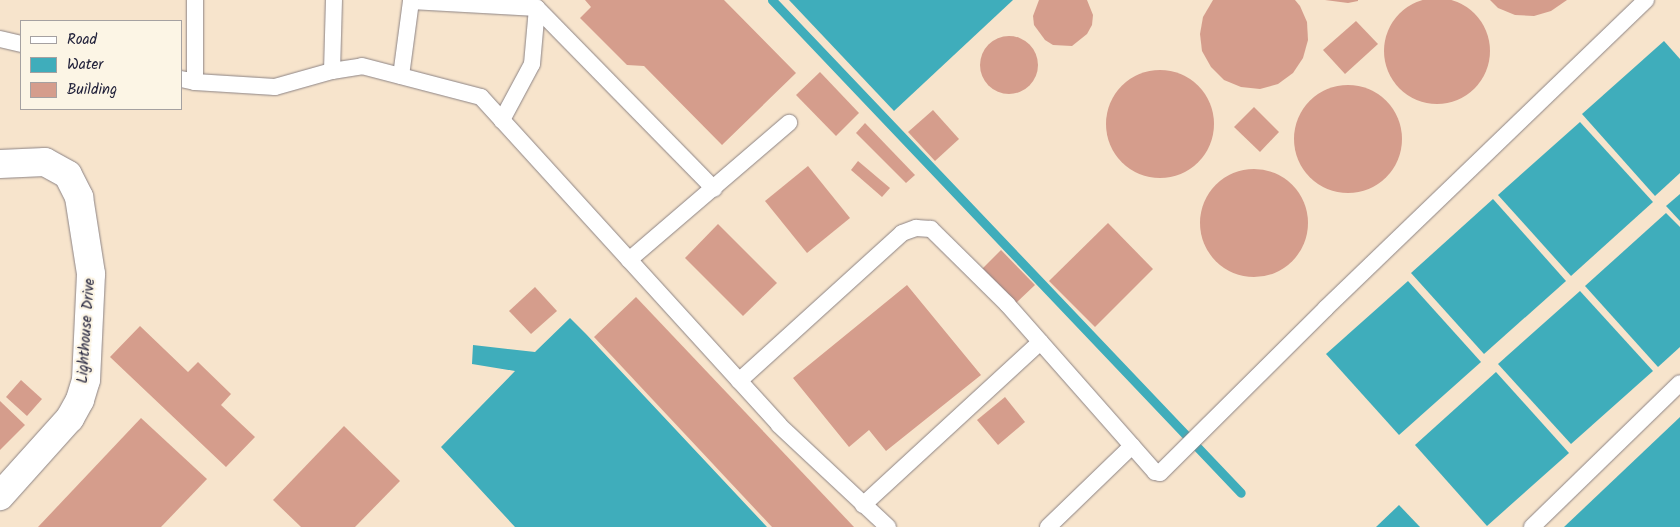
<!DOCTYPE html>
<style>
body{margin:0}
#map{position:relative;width:1680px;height:527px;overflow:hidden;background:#f7e4cc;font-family:Kalam,sans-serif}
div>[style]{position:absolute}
.water>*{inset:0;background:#3fadbb}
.stream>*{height:9px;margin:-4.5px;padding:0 4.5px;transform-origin:4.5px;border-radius:4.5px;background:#3fadbb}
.building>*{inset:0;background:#d59d8c}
.round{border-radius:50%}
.roads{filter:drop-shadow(0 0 1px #8c8384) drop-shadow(0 0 1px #8c8384)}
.service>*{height:16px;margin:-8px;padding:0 8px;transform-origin:8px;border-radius:8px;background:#fff}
.minor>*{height:28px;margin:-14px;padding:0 14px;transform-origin:14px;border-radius:14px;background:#fff}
span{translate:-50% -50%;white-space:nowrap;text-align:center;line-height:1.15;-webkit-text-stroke:4.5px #fcf5e5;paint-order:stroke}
.street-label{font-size:15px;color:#22223b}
.legend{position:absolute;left:20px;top:20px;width:162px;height:90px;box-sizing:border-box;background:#fcf5e5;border:1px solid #a5a1a1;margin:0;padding:6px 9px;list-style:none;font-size:15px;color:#22223b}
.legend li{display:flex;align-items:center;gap:10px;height:25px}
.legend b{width:25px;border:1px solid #a5a1a1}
</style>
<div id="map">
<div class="water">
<i style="clip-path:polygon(789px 0,1013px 0,894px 111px)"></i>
<i style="clip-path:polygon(1664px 41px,1680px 59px,1680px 173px,1655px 196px,1582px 114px)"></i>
<i style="clip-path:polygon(1580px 122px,1653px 202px,1571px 276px,1498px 195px)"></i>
<i style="clip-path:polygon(1680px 194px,1680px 221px,1666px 206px)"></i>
<i style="clip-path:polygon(1493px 199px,1566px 281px,1484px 354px,1411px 273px)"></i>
<i style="clip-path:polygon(1666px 213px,1680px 227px,1680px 347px,1658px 367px,1585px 286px)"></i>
<i style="clip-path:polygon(1408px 281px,1481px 362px,1399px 435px,1326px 354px)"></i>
<i style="clip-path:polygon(1580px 291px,1653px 371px,1571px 444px,1498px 364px)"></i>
<i style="clip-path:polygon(570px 318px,586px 334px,767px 527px,515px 527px,441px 447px,515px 371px,472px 364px,473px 345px,535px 352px)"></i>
<i style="clip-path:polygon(1496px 372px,1569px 453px,1487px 526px,1415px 445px)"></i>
<i style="clip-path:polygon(1680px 417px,1680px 527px,1564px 527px)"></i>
<i style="clip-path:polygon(1399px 505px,1420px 527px,1376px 527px)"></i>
</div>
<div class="stream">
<i style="left:772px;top:0;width:680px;rotate:46.43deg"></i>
</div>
<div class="building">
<i class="round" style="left:1384px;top:-2px;width:106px;height:106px"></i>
<i style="clip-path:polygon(585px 0,724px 0,796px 73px,722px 145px,644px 66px,627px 65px,580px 18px,591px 7px)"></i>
<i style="clip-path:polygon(1039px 0,1087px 0,1093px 15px,1092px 25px,1087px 34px,1072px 46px,1053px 45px,1045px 40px,1034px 25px,1033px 16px)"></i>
<i style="clip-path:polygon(1213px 0,1295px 0,1300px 6px,1307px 22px,1308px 40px,1303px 58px,1293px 73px,1278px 84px,1260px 89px,1241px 87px,1224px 80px,1211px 67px,1202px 51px,1200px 34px,1203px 17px)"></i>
<i style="clip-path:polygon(1325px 0,1358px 0,1358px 1px,1348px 3px)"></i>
<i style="clip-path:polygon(1490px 0,1567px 0,1551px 11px,1534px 16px,1515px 15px,1498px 8px)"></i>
<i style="clip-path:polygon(1356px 21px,1378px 44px,1345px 74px,1323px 50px)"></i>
<i class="round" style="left:980px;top:36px;width:58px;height:58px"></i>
<i class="round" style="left:1106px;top:70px;width:108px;height:108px"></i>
<i style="clip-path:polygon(820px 72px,859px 113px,836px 136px,796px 95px)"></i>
<i class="round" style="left:1294px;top:85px;width:108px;height:108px"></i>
<i style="clip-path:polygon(1254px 107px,1279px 132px,1260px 152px,1234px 127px)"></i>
<i style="clip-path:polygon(933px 110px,959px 139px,935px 161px,908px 132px)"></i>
<i style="clip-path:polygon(865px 123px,915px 175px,906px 183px,856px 133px)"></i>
<i style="clip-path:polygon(858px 161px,890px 188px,882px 197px,851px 170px)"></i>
<i style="clip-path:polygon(808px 166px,850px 218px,807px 253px,765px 201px)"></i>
<i class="round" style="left:1200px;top:169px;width:108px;height:108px"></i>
<i style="clip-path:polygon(1108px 223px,1153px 269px,1095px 327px,1049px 281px)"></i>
<i style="clip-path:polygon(718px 224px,777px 283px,743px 316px,685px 258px)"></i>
<i style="clip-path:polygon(1001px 250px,1035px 285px,1014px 305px,981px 270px)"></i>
<i style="clip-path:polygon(907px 285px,981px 375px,886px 451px,869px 430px,849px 447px,793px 378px)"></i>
<i style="clip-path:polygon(535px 287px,557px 311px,531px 334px,509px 311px)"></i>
<i style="clip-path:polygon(636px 297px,854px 527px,772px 527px,594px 337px)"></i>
<i style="clip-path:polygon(140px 326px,188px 372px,198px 362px,231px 394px,221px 405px,255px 437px,226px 467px,110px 357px)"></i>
<i style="clip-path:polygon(21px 380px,42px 399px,27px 416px,6px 397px)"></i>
<i style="clip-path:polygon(1005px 397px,1025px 422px,998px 445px,977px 420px)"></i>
<i style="clip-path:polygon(0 401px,25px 425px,0 450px)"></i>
<i style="clip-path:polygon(141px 418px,207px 479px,161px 527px,38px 527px)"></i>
<i style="clip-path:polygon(344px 426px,400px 481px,355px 527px,301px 527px,273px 500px)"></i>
</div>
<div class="roads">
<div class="service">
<i style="left:537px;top:8px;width:253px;rotate:45.6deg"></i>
<i style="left:0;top:39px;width:22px;rotate:13deg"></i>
<i style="left:332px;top:71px;width:71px;rotate:-88.4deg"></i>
<i style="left:401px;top:76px;width:76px;rotate:-82.4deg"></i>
<i style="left:411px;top:1px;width:126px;rotate:3.2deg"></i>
<i style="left:537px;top:8px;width:56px;rotate:95.1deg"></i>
<i style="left:532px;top:64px;width:64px;rotate:118.2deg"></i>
<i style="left:181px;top:79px;width:14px;rotate:12deg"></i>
<i style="left:195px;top:82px;width:80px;rotate:3.6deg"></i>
<i style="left:275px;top:87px;width:59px;rotate:-15.7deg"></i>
<i style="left:332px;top:71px;width:30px;rotate:-9deg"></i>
<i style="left:362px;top:66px;width:123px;rotate:14.6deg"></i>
<i style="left:481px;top:97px;width:443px;rotate:47.7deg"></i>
<i style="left:779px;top:425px;width:149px;rotate:43.1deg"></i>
<i style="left:195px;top:82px;width:82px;rotate:-90deg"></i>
<i style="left:629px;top:260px;width:211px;rotate:-40.6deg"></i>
<i style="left:739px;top:381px;width:220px;rotate:-42.2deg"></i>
<i style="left:902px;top:233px;width:15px;rotate:-20deg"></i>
<i style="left:916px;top:228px;width:15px;rotate:4deg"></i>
<i style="left:931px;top:229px;width:107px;rotate:44.6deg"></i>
<i style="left:1007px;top:304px;width:224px;rotate:48.6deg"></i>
<i style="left:1155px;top:472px;width:5px;rotate:11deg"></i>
<i style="left:1160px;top:473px;width:234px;rotate:-44.8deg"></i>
<i style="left:1326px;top:308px;width:444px;rotate:-43.9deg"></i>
<i style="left:863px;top:505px;width:241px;rotate:-42.6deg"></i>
<i style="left:1048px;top:527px;width:117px;rotate:-44deg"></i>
<i style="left:1532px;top:527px;width:206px;rotate:-44.2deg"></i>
</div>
<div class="minor">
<i style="left:0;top:164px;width:45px;rotate:-2.5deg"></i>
<i style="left:45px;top:162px;width:26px;rotate:29deg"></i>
<i style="left:68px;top:175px;width:25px;rotate:63deg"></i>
<i style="left:79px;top:197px;width:78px;rotate:81.1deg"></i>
<i style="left:91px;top:274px;width:106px;rotate:92.7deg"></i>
<i style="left:86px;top:380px;width:21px;rotate:107deg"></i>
<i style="left:80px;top:400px;width:21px;rotate:119deg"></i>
<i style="left:70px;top:418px;width:105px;rotate:131.9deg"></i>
</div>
</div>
<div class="street-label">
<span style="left:87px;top:331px;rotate:-86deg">Lighthouse Drive</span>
</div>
<ul class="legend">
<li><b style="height:6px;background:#fff"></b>Road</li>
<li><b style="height:14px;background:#3fadbb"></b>Water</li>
<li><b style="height:14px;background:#d59d8c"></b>Building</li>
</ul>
</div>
